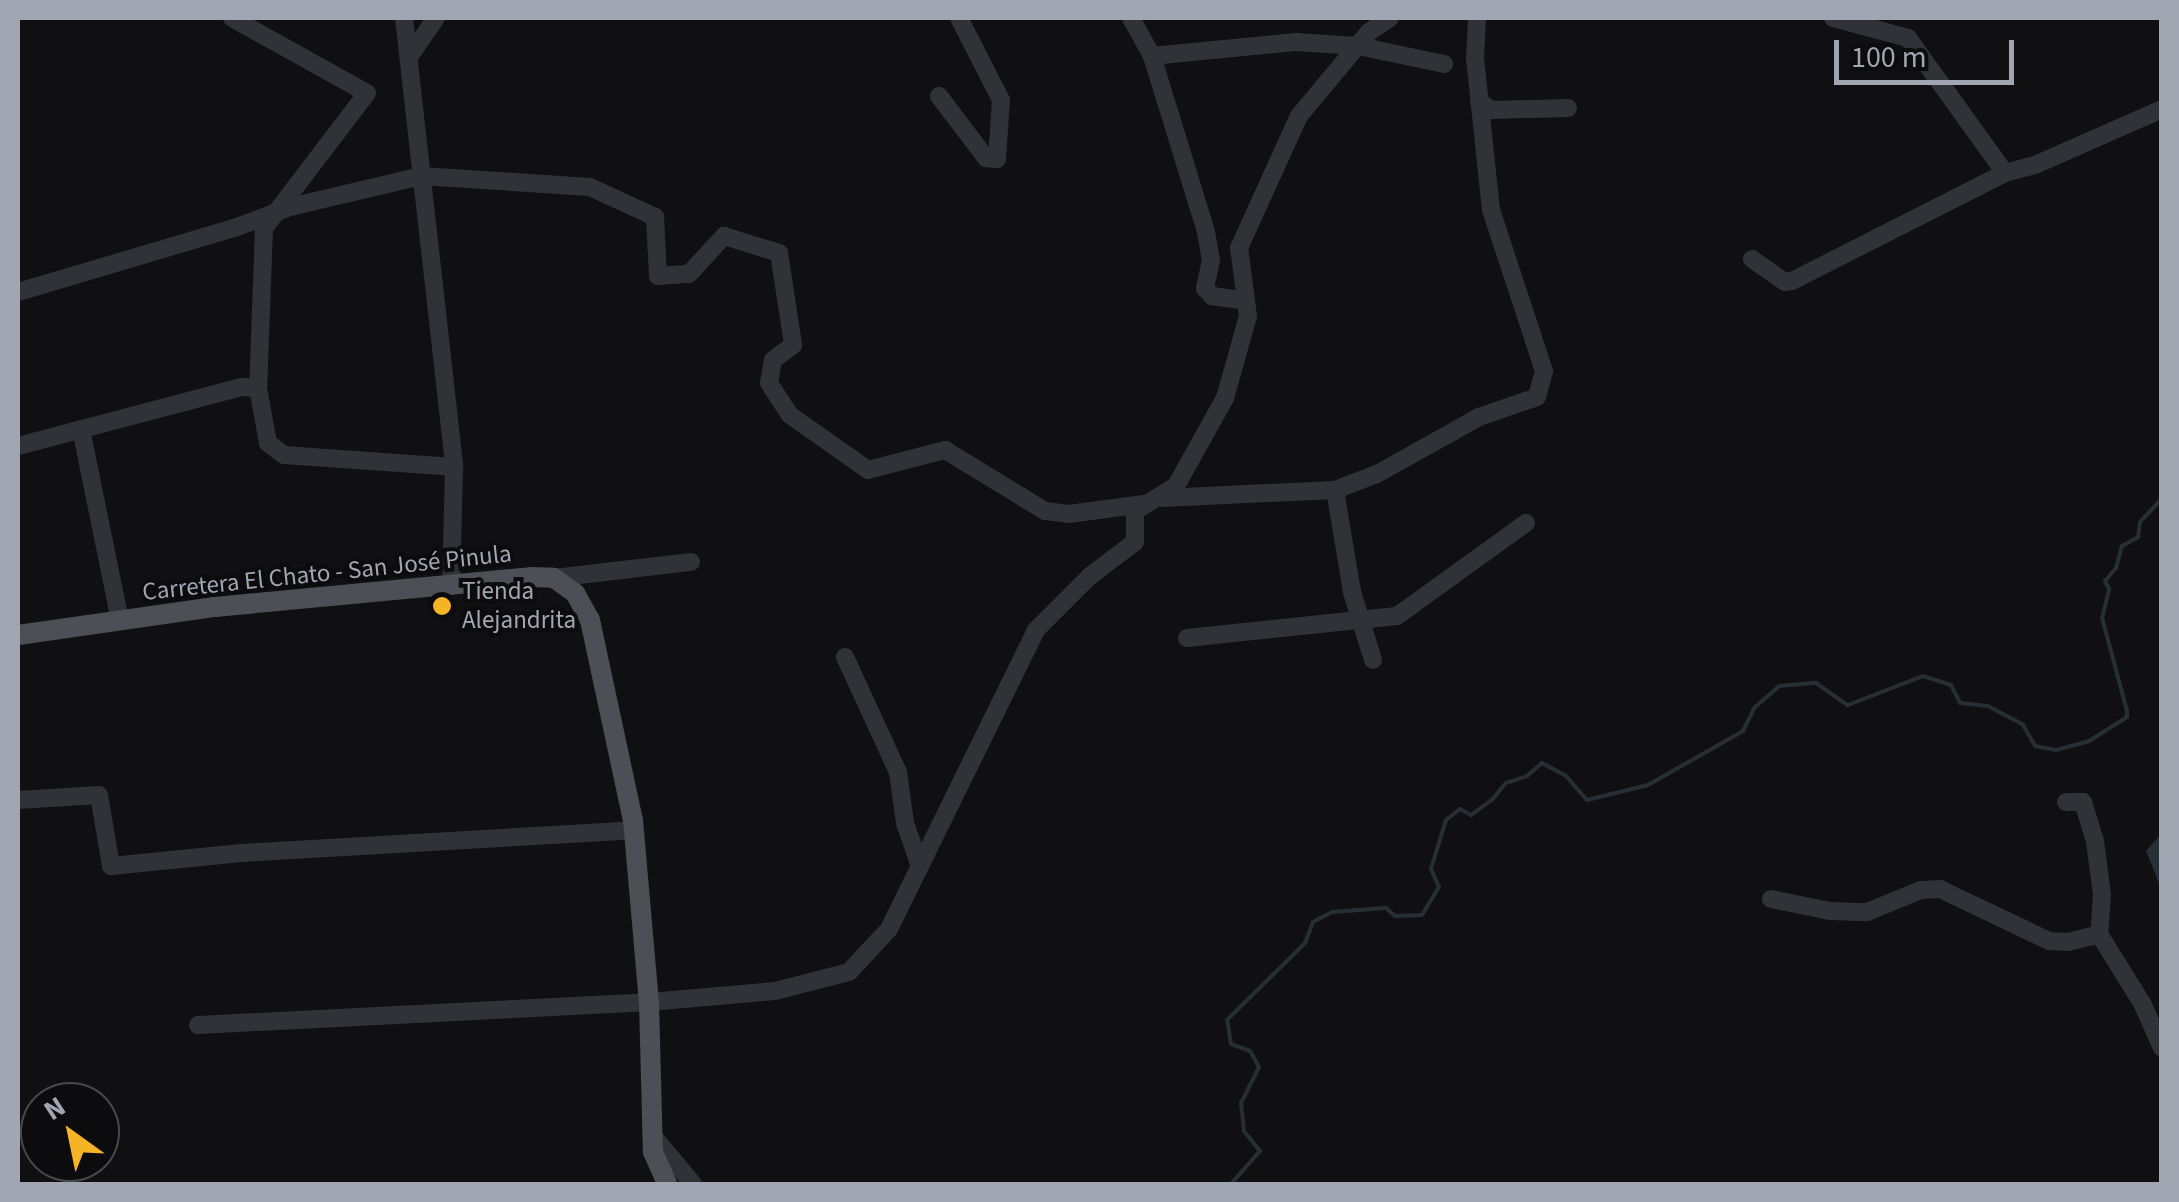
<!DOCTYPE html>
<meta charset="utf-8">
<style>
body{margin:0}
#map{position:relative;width:2179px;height:1202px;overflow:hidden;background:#101012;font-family:"Source Sans 3",sans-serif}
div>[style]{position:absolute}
.water>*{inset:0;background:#272f36}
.stream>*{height:4px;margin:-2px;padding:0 2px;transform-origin:2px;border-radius:2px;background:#272f36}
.minor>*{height:18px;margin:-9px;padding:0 9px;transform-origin:9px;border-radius:9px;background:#313237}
.major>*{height:20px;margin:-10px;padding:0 10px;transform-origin:10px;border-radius:10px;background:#4d4f56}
.dots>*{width:28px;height:28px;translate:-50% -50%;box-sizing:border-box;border:5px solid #0c0b0d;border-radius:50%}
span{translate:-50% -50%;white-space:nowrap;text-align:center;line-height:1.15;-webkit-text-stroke:8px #0c0b0d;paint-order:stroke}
.street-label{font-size:25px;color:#a1a6b3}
.poi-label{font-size:25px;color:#a1a6b3}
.left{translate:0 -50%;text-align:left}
.frame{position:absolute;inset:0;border:20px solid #a1a6b3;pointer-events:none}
.north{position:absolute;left:20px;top:1082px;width:100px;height:100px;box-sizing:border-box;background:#0c0b0d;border:2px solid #48494f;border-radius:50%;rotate:327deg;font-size:28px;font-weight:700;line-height:40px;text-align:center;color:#a1a6b3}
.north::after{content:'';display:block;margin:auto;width:35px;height:45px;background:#f5b325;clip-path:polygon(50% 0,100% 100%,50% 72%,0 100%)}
.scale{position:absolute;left:1834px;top:40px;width:180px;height:45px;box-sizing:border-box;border:5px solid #a1a6b3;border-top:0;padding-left:12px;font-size:30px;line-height:35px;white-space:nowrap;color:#a1a6b3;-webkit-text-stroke:8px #0c0b0d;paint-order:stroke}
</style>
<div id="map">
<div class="water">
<i style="clip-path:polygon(2161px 834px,2161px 888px,2146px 851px)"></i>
</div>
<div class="stream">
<i style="left:1231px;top:1184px;width:44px;rotate:-48.7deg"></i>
<i style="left:1260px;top:1151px;width:26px;rotate:-129deg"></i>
<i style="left:1244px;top:1131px;width:28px;rotate:-96deg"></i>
<i style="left:1241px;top:1103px;width:40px;rotate:-63.4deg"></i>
<i style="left:1259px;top:1067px;width:18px;rotate:-119deg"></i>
<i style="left:1250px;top:1051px;width:20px;rotate:-160deg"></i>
<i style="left:1231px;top:1044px;width:24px;rotate:-99deg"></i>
<i style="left:1227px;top:1020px;width:110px;rotate:-44.6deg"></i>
<i style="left:1305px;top:943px;width:22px;rotate:-69deg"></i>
<i style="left:1313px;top:922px;width:21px;rotate:-28deg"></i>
<i style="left:1332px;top:912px;width:54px;rotate:-4.2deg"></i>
<i style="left:1386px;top:908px;width:12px;rotate:42deg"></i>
<i style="left:1395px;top:916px;width:27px;rotate:-2deg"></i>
<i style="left:1422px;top:915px;width:33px;rotate:-59deg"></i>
<i style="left:1439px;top:887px;width:20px;rotate:-114deg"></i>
<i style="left:1431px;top:869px;width:51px;rotate:-73deg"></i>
<i style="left:1446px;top:820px;width:18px;rotate:-38deg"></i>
<i style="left:1460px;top:809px;width:13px;rotate:29deg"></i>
<i style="left:1471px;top:815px;width:26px;rotate:-36deg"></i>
<i style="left:1492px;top:800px;width:22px;rotate:-51deg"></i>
<i style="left:1506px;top:783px;width:22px;rotate:-18deg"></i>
<i style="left:1527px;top:776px;width:20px;rotate:-41deg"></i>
<i style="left:1542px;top:763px;width:27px;rotate:28deg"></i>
<i style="left:1566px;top:776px;width:32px;rotate:49deg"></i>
<i style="left:1587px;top:800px;width:63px;rotate:-13.8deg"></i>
<i style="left:1648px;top:785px;width:109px;rotate:-29.6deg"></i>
<i style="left:1743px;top:731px;width:25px;rotate:-64deg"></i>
<i style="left:1754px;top:708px;width:33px;rotate:-41deg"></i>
<i style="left:1779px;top:686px;width:37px;rotate:-5deg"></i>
<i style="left:1816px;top:683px;width:39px;rotate:35deg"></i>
<i style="left:1848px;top:705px;width:80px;rotate:-21.1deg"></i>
<i style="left:1923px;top:676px;width:29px;rotate:18deg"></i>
<i style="left:1951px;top:685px;width:20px;rotate:63deg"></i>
<i style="left:1960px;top:703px;width:28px;rotate:6deg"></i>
<i style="left:1988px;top:706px;width:40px;rotate:28deg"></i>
<i style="left:2023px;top:725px;width:24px;rotate:60deg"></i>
<i style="left:2035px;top:746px;width:21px;rotate:11deg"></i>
<i style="left:2056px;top:750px;width:34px;rotate:-15deg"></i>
<i style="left:2089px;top:741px;width:45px;rotate:-32.3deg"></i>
<i style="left:2127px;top:717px;width:6px;rotate:-90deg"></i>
<i style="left:2127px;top:711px;width:96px;rotate:-105deg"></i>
<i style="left:2102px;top:618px;width:30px;rotate:-76deg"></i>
<i style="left:2109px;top:589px;width:9px;rotate:-117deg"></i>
<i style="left:2105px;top:581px;width:17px;rotate:-50deg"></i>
<i style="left:2116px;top:568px;width:23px;rotate:-75deg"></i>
<i style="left:2122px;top:546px;width:18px;rotate:-29deg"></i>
<i style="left:2138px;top:537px;width:15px;rotate:-82deg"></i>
<i style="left:2140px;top:522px;width:33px;rotate:-47deg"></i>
</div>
<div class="minor">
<i style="left:232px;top:18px;width:154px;rotate:29.1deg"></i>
<i style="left:367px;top:93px;width:170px;rotate:127.3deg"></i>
<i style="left:264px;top:228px;width:160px;rotate:92.1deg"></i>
<i style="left:404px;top:18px;width:452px;rotate:83.6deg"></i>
<i style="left:454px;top:467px;width:119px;rotate:91.4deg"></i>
<i style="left:1131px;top:18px;width:43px;rotate:61.1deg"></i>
<i style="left:1152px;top:56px;width:184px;rotate:72.9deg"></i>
<i style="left:1206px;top:232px;width:28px;rotate:80deg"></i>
<i style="left:1211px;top:260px;width:29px;rotate:102deg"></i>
<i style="left:1205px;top:288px;width:11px;rotate:49deg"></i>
<i style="left:1212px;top:296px;width:34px;rotate:8deg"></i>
<i style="left:1833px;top:18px;width:78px;rotate:14.9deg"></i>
<i style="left:1908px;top:38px;width:166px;rotate:54.3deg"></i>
<i style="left:2005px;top:173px;width:31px;rotate:-15deg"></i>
<i style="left:2035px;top:165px;width:139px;rotate:-23.8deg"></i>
<i style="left:1152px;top:56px;width:145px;rotate:-5.6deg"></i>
<i style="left:1296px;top:42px;width:62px;rotate:3.7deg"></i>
<i style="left:1358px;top:46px;width:88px;rotate:11.8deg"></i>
<i style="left:409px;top:57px;width:47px;rotate:-55.3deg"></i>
<i style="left:939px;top:96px;width:78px;rotate:52.8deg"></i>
<i style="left:986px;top:158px;width:11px;rotate:5deg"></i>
<i style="left:997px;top:159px;width:59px;rotate:-86.1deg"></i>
<i style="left:1001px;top:100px;width:92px;rotate:-117.1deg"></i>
<i style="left:1479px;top:101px;width:15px;rotate:37deg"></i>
<i style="left:1491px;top:110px;width:77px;rotate:-1.5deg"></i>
<i style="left:1752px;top:259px;width:40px;rotate:34.9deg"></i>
<i style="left:1785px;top:282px;width:7px;rotate:-8deg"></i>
<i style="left:1792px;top:281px;width:239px;rotate:-26.9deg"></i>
<i style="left:18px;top:292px;width:228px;rotate:-16.5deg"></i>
<i style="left:237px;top:227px;width:57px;rotate:-20.7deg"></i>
<i style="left:290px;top:207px;width:135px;rotate:-13.3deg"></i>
<i style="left:421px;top:176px;width:169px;rotate:3.7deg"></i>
<i style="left:590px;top:187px;width:72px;rotate:24.8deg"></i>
<i style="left:655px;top:217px;width:59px;rotate:87.1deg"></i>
<i style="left:658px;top:276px;width:31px;rotate:-4deg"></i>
<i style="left:689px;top:274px;width:52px;rotate:-47.4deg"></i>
<i style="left:724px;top:236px;width:58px;rotate:17.2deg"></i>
<i style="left:779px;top:253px;width:93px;rotate:81.3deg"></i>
<i style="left:793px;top:345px;width:25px;rotate:143deg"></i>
<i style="left:773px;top:360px;width:23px;rotate:100deg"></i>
<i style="left:769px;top:383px;width:38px;rotate:57deg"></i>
<i style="left:790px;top:415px;width:95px;rotate:35.2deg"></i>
<i style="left:868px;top:470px;width:80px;rotate:-14.6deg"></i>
<i style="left:945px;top:450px;width:117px;rotate:31.4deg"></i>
<i style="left:1045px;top:511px;width:24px;rotate:7deg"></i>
<i style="left:1069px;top:514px;width:76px;rotate:-7.6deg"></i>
<i style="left:81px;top:429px;width:196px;rotate:78.5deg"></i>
<i style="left:18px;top:446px;width:232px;rotate:-14.8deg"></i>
<i style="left:242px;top:387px;width:16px;rotate:4deg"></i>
<i style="left:258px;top:388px;width:56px;rotate:79.7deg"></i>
<i style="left:268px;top:443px;width:20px;rotate:37deg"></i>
<i style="left:284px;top:455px;width:170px;rotate:4deg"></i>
<i style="left:1335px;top:490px;width:45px;rotate:-20.9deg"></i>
<i style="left:1377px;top:474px;width:117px;rotate:-29.2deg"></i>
<i style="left:1479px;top:417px;width:61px;rotate:-19deg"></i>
<i style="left:1537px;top:397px;width:27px;rotate:-75deg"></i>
<i style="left:1544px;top:371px;width:169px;rotate:-108.2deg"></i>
<i style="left:1491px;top:210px;width:153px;rotate:-96deg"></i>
<i style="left:1475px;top:58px;width:40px;rotate:-87.1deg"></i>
<i style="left:1163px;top:498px;width:172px;rotate:-2.7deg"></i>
<i style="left:1335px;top:490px;width:103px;rotate:80.5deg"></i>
<i style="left:1352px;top:592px;width:71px;rotate:72.8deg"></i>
<i style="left:554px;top:578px;width:138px;rotate:-6.7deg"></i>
<i style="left:1187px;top:638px;width:211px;rotate:-6deg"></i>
<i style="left:1397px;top:616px;width:159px;rotate:-35.8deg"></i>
<i style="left:845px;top:657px;width:127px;rotate:65.3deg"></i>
<i style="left:898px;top:772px;width:51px;rotate:82.2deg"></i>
<i style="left:905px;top:823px;width:46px;rotate:70.8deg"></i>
<i style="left:18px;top:800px;width:81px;rotate:-3.5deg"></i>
<i style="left:99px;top:795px;width:72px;rotate:80.4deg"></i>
<i style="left:111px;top:866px;width:131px;rotate:-5.7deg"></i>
<i style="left:241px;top:853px;width:394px;rotate:-3.3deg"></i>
<i style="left:2066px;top:802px;width:17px"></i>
<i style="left:2083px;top:802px;width:41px;rotate:72.9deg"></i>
<i style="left:2095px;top:841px;width:54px;rotate:82.6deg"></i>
<i style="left:2102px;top:895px;width:39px;rotate:94deg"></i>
<i style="left:2099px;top:934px;width:81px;rotate:58.1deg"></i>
<i style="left:2142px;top:1003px;width:49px;rotate:66deg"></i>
<i style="left:1771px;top:899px;width:60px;rotate:11.5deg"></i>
<i style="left:1830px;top:911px;width:37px;rotate:2deg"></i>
<i style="left:1867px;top:912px;width:58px;rotate:-22.2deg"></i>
<i style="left:1921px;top:890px;width:19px;rotate:-3deg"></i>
<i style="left:1940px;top:889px;width:121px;rotate:25.5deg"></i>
<i style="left:2049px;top:941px;width:19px;rotate:3deg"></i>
<i style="left:2068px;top:942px;width:32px;rotate:-14deg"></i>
<i style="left:198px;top:1025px;width:452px;rotate:-2.9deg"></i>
<i style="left:649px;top:1002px;width:126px;rotate:-5deg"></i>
<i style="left:775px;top:991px;width:76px;rotate:-14.4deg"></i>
<i style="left:849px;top:972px;width:59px;rotate:-47.1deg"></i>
<i style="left:889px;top:929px;width:333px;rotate:-63.8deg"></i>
<i style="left:1036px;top:630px;width:76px;rotate:-45deg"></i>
<i style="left:1090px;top:576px;width:56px;rotate:-37.1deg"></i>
<i style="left:1135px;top:542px;width:31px;rotate:-90deg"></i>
<i style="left:1135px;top:511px;width:48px;rotate:-31.4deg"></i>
<i style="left:1176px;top:486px;width:101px;rotate:-60.9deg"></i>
<i style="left:1225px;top:398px;width:85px;rotate:-74.3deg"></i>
<i style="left:1248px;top:316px;width:69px;rotate:-97.5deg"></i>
<i style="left:1239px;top:248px;width:145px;rotate:-65.6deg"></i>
<i style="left:1299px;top:116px;width:109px;rotate:-50.2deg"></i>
<i style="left:1369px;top:32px;width:25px;rotate:-34deg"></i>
<i style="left:653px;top:1136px;width:62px;rotate:50.2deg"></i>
</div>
<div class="major">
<i style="left:18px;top:635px;width:199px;rotate:-8.1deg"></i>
<i style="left:215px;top:607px;width:317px;rotate:-5.4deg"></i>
<i style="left:531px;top:577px;width:23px;rotate:2deg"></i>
<i style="left:554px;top:578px;width:26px;rotate:36deg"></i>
<i style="left:575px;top:593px;width:31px;rotate:61deg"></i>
<i style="left:590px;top:620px;width:205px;rotate:77.9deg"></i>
<i style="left:633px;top:820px;width:183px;rotate:85deg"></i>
<i style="left:649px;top:1002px;width:150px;rotate:88.5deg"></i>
<i style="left:653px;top:1152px;width:35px;rotate:66deg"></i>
</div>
<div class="dots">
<i style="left:442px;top:606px;background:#f5b325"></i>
</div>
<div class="street-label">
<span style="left:327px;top:573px;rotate:-6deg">Carretera El Chato - San José Pinula</span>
</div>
<div class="poi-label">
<span class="left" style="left:462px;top:606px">Tienda<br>Alejandrita</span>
</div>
<div class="frame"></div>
<div class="north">N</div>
<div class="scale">100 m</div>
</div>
